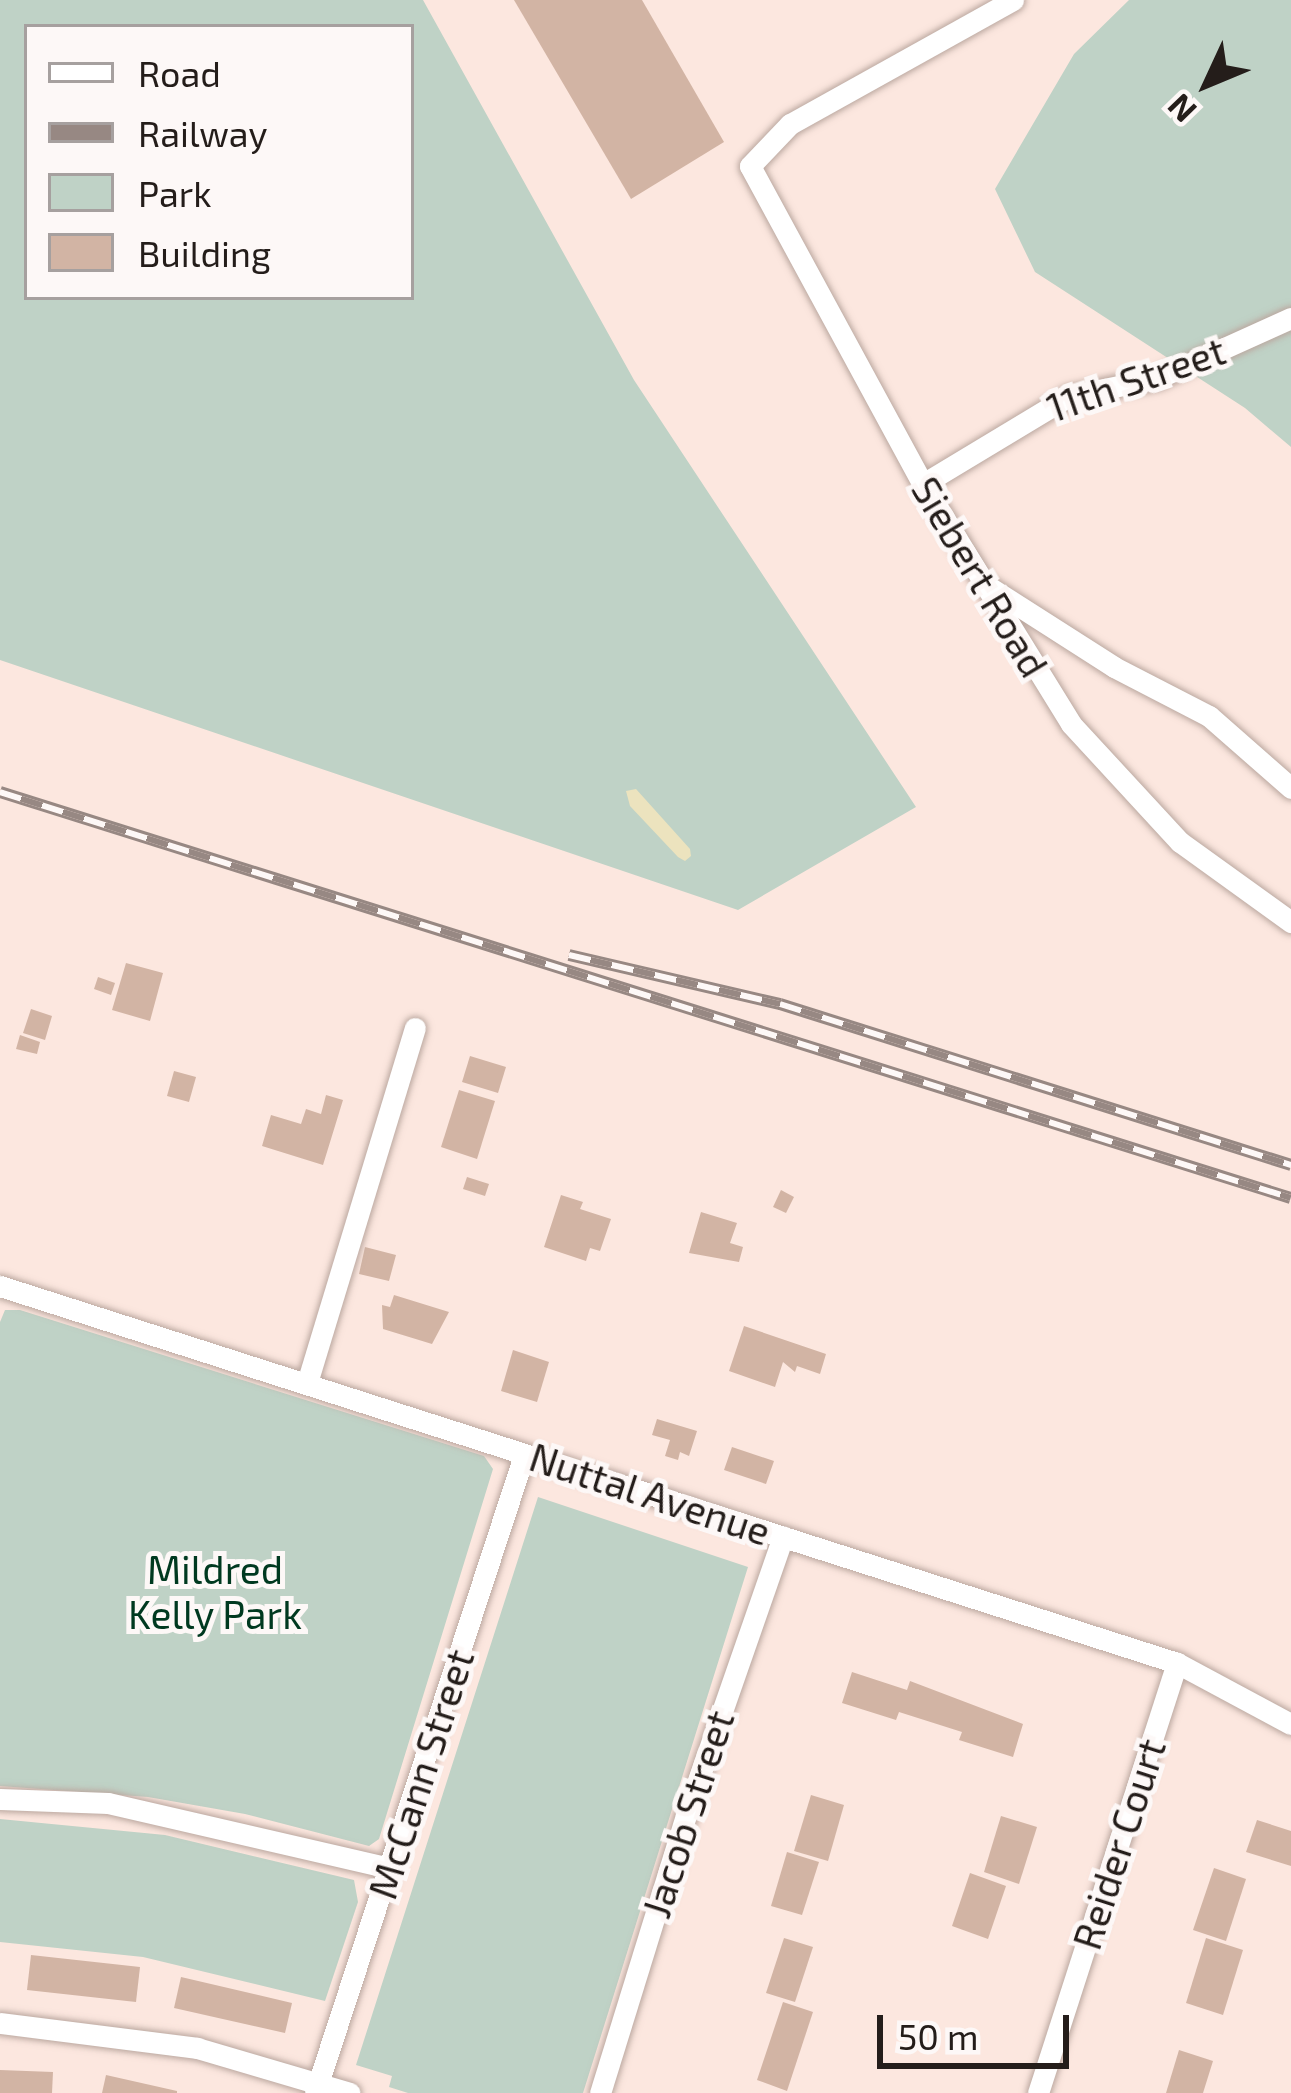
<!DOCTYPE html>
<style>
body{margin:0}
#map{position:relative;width:1291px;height:2093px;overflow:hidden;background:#fce7df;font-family:"Exo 2",sans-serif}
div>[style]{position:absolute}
.green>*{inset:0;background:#bfd2c6}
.sand>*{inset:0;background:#ece3be}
.building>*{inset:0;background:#d2b4a4}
.roads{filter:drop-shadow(0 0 3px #bba8a0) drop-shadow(0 0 3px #bba8a0)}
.minor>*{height:21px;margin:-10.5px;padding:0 10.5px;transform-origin:10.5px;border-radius:10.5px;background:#fff}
.rail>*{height:12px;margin-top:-6px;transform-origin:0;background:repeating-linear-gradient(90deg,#fdf8f7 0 22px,#978883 0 44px);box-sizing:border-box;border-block:3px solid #978883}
span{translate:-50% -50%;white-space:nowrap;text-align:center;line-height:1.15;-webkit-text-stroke:10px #fdf8f7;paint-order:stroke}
.street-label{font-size:39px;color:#241d1a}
.park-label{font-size:39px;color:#003920}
.legend{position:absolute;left:24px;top:24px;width:390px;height:276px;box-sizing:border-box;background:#fdf8f7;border:3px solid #a6a09f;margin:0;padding:15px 21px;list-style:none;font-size:36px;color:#241d1a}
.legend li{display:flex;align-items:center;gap:24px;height:60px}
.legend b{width:60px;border:3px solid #a6a09f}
.north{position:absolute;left:1147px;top:24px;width:120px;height:120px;-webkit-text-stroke:9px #fdf8f7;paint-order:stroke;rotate:226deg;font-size:33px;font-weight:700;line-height:48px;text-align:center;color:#241d1a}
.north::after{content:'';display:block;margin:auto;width:42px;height:54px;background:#241d1a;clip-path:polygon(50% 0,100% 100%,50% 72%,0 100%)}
.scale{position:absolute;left:877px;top:2015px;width:192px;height:54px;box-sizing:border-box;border:6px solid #241d1a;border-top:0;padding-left:15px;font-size:36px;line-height:42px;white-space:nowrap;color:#241d1a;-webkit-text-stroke:9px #fdf8f7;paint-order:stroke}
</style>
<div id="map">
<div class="green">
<i style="clip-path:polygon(evenodd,0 0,423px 0,634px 380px,916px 807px,738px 910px,0 660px,0 0,27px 27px,411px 27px,411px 297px,27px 297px,27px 27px)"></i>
<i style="clip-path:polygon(1129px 0,1291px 0,1291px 447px,1245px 408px,1035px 272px,995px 189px,1074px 54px)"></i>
<i style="clip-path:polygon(5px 1310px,20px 1310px,484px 1456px,493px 1469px,379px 1839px,369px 1846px,245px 1814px,148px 1797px,0 1786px,0 1322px)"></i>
<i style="clip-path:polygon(538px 1497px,748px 1567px,583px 2093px,408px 2093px,389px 2087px,392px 2076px,356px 2065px)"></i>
<i style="clip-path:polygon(0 1819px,165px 1835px,354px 1880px,358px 1902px,325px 2001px,143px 1957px,0 1942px)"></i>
</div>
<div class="sand">
<i style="clip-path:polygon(636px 789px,690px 849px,691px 856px,685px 861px,678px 857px,630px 806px,626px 791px)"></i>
</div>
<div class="building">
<i style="clip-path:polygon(514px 0,642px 0,724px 142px,631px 199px)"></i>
<i style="clip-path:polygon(126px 963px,163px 973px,150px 1021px,112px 1010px)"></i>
<i style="clip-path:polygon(98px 977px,115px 983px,111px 995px,94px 989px)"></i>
<i style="clip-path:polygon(31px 1009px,52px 1016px,45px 1040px,23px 1033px)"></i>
<i style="clip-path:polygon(20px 1035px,40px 1042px,37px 1054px,16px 1049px)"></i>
<i style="clip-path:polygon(470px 1056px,506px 1067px,498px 1093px,462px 1082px)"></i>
<i style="clip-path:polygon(174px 1071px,196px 1077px,189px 1102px,167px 1096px)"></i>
<i style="clip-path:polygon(459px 1090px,495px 1101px,477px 1159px,441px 1147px)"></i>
<i style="clip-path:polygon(326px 1095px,343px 1100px,323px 1165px,262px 1146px,271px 1115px,301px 1124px,306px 1109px,321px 1114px)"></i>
<i style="clip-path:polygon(467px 1177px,489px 1184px,485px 1196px,463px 1189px)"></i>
<i style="clip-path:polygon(781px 1190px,794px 1197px,786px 1213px,773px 1207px)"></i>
<i style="clip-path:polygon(561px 1195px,583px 1202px,580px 1209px,611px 1219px,600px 1251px,590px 1248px,586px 1261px,544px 1247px)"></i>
<i style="clip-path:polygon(701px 1212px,737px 1223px,730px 1243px,743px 1247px,739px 1262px,689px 1253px)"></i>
<i style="clip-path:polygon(365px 1247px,396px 1255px,389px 1281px,359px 1274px)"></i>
<i style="clip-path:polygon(394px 1295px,449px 1312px,432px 1344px,383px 1329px,382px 1305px,390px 1307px)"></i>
<i style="clip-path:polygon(744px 1326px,826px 1354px,820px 1374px,797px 1366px,795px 1372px,783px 1362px,775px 1387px,729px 1371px)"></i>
<i style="clip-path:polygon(513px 1350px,549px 1362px,537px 1402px,501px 1391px)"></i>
<i style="clip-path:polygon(657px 1419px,697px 1431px,689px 1456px,680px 1452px,678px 1460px,665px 1456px,670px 1440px,652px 1435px)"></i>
<i style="clip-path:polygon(732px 1447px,774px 1461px,766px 1484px,724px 1470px)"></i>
<i style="clip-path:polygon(852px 1672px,907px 1690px,910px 1681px,1023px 1724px,1013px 1757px,959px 1740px,962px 1732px,899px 1712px,896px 1720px,842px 1703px)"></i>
<i style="clip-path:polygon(811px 1795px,844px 1805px,828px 1861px,794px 1851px)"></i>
<i style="clip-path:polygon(1001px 1816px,1037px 1827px,1019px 1884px,984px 1872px)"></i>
<i style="clip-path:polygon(1257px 1820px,1291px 1831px,1291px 1866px,1246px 1852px)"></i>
<i style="clip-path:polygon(787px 1852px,819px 1862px,802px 1915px,771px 1906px)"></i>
<i style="clip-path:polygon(1214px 1868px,1246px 1879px,1226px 1941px,1193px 1930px)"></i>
<i style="clip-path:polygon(970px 1873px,1006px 1886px,988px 1939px,952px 1926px)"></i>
<i style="clip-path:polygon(784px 1938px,813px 1947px,795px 2002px,766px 1993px)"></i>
<i style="clip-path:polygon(1206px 1938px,1243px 1950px,1223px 2015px,1186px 2003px)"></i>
<i style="clip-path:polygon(31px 1955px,140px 1967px,136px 2002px,27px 1990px)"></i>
<i style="clip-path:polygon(181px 1977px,292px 2003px,285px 2033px,174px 2008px)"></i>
<i style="clip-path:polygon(783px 2002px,813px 2012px,787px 2091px,757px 2080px)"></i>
<i style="clip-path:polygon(1179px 2050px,1213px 2061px,1203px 2093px,1166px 2093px)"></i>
<i style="clip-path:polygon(0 2070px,53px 2072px,52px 2093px,0 2093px)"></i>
<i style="clip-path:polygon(106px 2075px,177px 2091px,177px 2093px,102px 2093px)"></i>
</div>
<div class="roads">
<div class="minor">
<i style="left:1013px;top:0;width:255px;rotate:150.9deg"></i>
<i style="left:790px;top:124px;width:58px;rotate:133.6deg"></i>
<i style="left:750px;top:166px;width:362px;rotate:61.5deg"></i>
<i style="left:923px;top:484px;width:282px;rotate:58.3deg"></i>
<i style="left:1071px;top:724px;width:161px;rotate:47.3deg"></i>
<i style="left:1180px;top:842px;width:137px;rotate:35.8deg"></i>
<i style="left:923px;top:484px;width:170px;rotate:-31.1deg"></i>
<i style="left:1069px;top:396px;width:91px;rotate:-11.4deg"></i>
<i style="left:1158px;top:378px;width:146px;rotate:-24.3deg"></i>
<i style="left:986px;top:585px;width:152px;rotate:32.6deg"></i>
<i style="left:1114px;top:667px;width:107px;rotate:27.3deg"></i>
<i style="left:1209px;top:716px;width:109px;rotate:41.3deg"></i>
<i style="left:0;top:1286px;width:1236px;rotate:17.76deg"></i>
<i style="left:1177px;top:1663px;width:129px;rotate:28.2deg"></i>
<i style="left:307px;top:1383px;width:371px;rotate:-73.1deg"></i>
<i style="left:0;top:1799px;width:108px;rotate:2.1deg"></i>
<i style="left:108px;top:1803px;width:289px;rotate:13deg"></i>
<i style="left:0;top:2023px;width:199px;rotate:7.2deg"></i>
<i style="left:197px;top:2048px;width:159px;rotate:16.4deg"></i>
<i style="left:315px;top:2093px;width:671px;rotate:-71.86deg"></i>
<i style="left:600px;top:2093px;width:291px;rotate:-72.8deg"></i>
<i style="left:686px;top:1815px;width:295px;rotate:-70.8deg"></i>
<i style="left:1038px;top:2093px;width:452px;rotate:-72.1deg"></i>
</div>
</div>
<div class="rail">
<i style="left:0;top:792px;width:1353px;rotate:17.46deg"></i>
<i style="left:569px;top:955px;width:217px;rotate:13.1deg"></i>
<i style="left:780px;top:1004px;width:536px;rotate:17.49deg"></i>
</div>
<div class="street-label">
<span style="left:1136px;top:379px;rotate:-19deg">11th Street</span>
<span style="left:980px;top:577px;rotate:59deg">Siebert Road</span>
<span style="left:650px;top:1494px;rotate:18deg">Nuttal Avenue</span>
<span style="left:421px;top:1774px;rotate:-72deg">McCann Street</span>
<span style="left:688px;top:1814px;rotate:-72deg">Jacob Street</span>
<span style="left:1119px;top:1844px;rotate:-72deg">Reider Court</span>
</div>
<div class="park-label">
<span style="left:215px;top:1592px">Mildred<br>Kelly Park</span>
</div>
<ul class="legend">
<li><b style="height:15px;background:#fff"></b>Road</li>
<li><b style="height:15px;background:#978883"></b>Railway</li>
<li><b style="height:33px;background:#bfd2c6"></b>Park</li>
<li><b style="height:33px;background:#d2b4a4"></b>Building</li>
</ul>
<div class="north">N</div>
<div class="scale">50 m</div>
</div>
